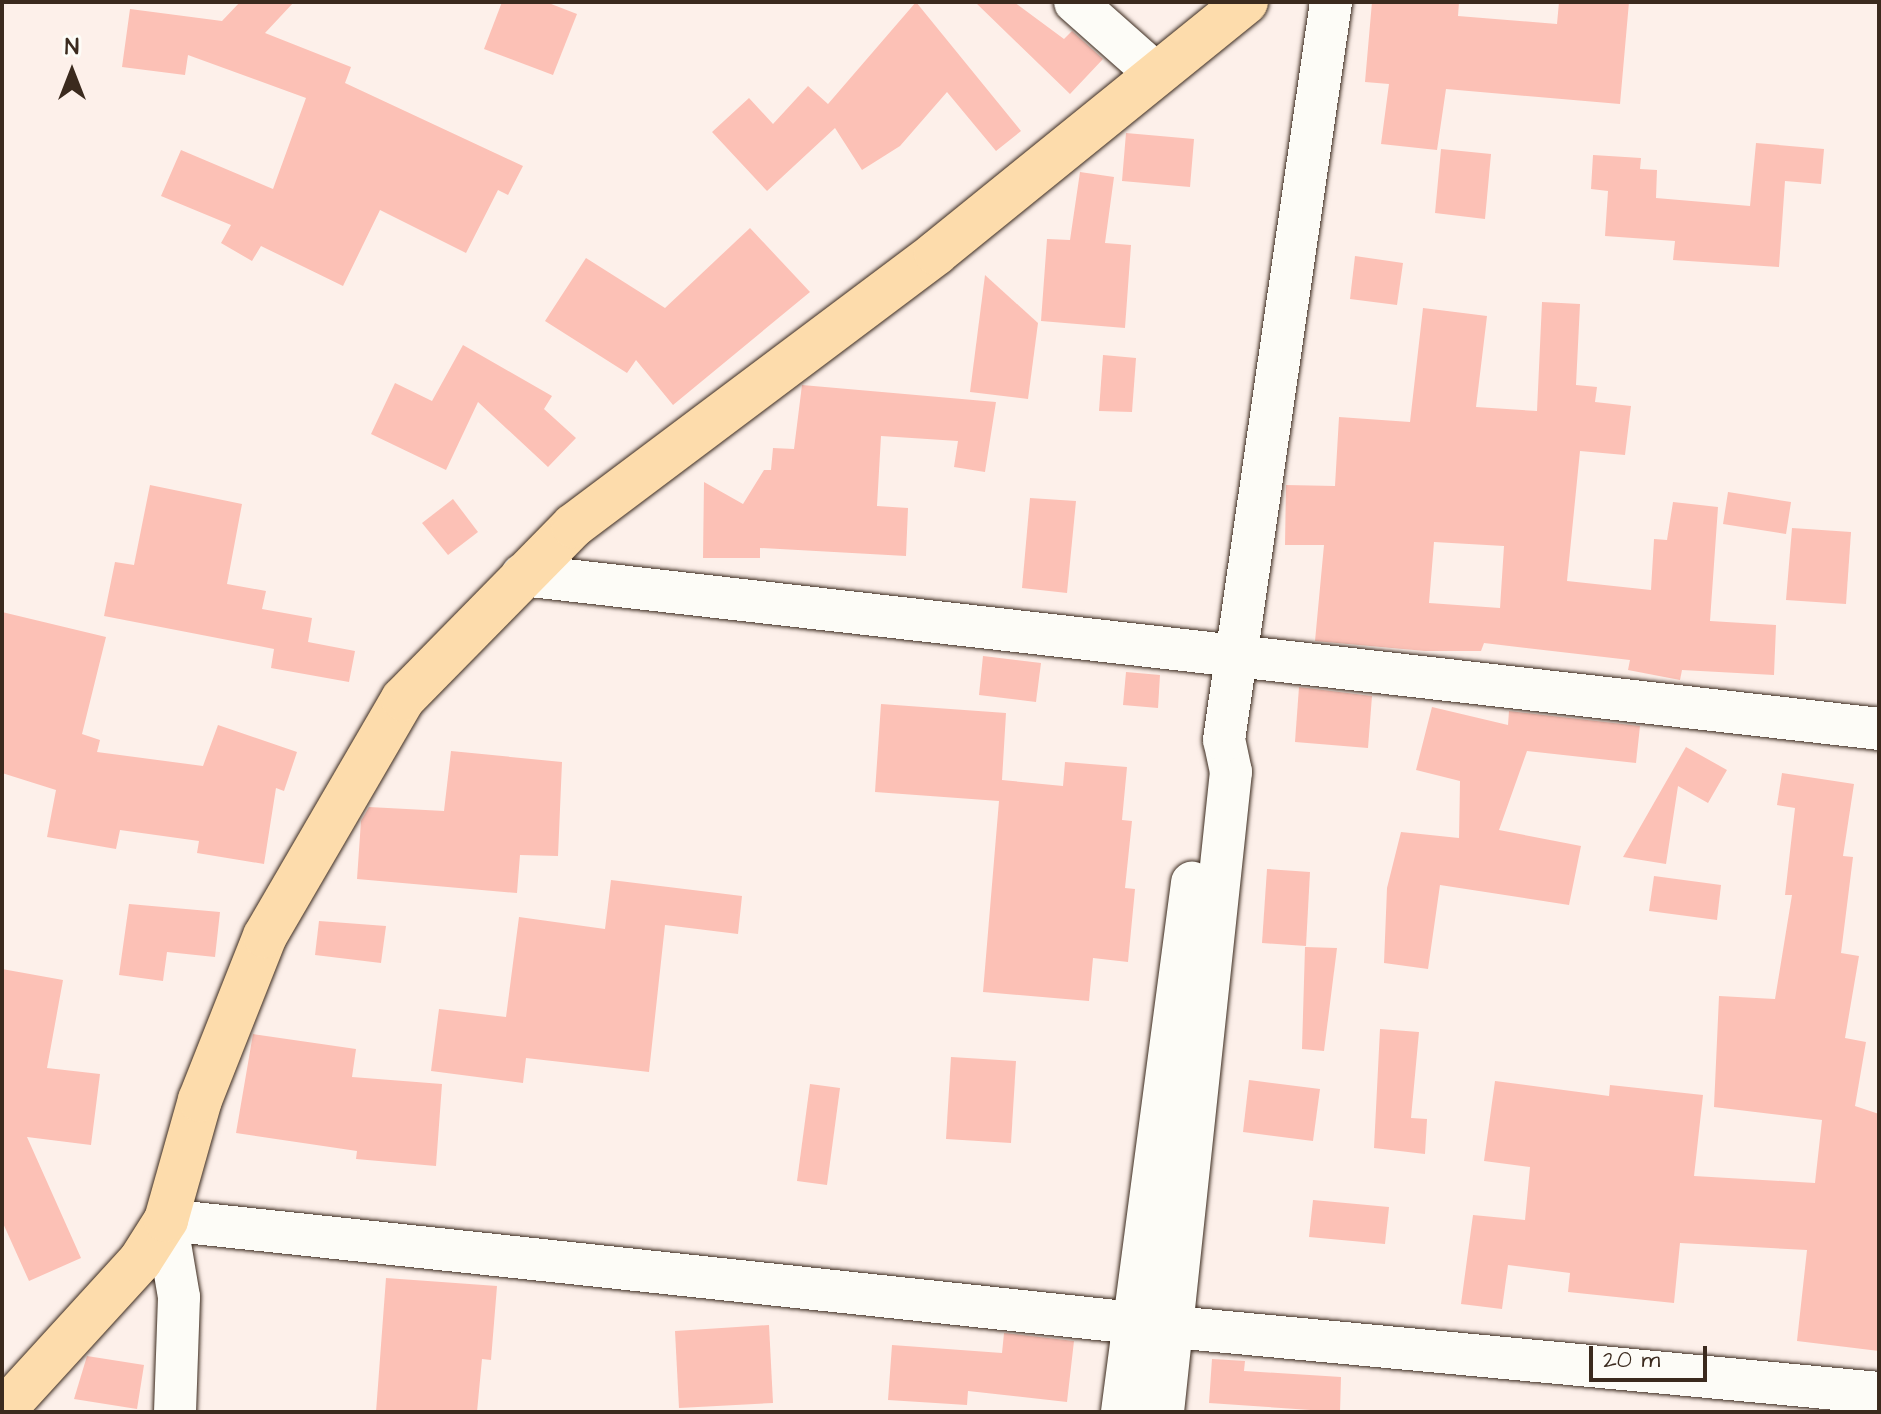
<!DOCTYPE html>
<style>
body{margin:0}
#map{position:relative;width:1881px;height:1414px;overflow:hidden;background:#fdf0ea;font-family:"Architects Daughter",sans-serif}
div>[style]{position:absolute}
.building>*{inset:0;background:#fcc1b6}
.roads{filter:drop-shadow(0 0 2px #3b2a1e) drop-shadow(0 0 2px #3b2a1e)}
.minor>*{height:42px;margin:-21px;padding:0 21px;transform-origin:21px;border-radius:21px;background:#fdfcf7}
.major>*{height:44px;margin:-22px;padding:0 22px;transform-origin:22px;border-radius:22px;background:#fddcac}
span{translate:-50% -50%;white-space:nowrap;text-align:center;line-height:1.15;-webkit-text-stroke:6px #fdfcf7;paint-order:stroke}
.frame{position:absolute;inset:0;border:4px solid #3b2a1e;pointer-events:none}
.north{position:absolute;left:32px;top:32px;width:80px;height:80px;-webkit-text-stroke:6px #fdfcf7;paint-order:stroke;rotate:0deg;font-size:22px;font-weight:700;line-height:32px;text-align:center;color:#3b2a1e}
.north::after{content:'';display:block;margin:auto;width:28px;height:36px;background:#3b2a1e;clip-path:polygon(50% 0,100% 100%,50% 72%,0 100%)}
.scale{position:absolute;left:1589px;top:1346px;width:118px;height:36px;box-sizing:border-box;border:4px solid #3b2a1e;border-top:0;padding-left:10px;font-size:24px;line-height:28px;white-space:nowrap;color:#3b2a1e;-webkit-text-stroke:6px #fdfcf7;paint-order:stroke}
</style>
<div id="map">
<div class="building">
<i style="clip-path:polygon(240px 2px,294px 2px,265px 33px,351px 67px,345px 83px,523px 166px,508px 195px,498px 190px,466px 253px,380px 210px,343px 286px,261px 246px,252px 261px,221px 243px,231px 225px,161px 196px,181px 150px,273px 189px,306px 98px,188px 55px,185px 75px,122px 67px,130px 9px,222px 21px)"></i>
<i style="clip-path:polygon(502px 2px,546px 2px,577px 14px,553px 75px,484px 49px)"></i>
<i style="clip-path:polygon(916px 2px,1021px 131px,996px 151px,947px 92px,900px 146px,862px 170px,835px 128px,767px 191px,712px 132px,749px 98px,773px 124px,808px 86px,828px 104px)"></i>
<i style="clip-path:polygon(975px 2px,1014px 2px,1064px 39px,1072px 31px,1103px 59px,1070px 94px)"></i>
<i style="clip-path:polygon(1372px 2px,1459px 2px,1458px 16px,1557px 24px,1559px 2px,1629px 2px,1620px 104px,1446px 89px,1437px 150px,1381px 144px,1389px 84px,1365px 82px)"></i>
<i style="clip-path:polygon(1126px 133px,1194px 139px,1190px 187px,1122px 181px)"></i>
<i style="clip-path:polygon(1756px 143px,1824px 149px,1821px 184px,1785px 181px,1779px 267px,1673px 260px,1675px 241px,1605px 236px,1608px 191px,1591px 189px,1593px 155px,1641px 158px,1640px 169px,1657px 170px,1656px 198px,1750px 206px)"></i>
<i style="clip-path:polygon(1441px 149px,1491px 154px,1485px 219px,1435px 213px)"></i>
<i style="clip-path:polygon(1080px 172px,1114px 177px,1105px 243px,1131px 245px,1125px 328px,1041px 321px,1047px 239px,1070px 240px)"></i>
<i style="clip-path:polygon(750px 228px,810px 292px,673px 405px,636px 360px,627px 373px,545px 321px,586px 258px,665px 308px)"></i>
<i style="clip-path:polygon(1355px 256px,1403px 263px,1397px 305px,1350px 299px)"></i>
<i style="clip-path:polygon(985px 275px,1038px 323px,1028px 399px,970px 392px)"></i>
<i style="clip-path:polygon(evenodd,1542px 302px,1580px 304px,1576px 385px,1597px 387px,1595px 402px,1631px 406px,1625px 455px,1580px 451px,1567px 581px,1651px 590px,1654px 539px,1667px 540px,1673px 502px,1718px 507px,1710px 621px,1776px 625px,1774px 675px,1682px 670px,1680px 680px,1628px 670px,1630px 660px,1484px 643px,1481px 651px,1425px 651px,1315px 641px,1324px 545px,1285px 545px,1286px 485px,1335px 486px,1339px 417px,1410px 422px,1423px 308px,1487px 316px,1476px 407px,1537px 411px,1542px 302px,1434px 542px,1504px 546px,1500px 608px,1429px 603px,1434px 542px)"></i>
<i style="clip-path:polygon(463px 345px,552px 396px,544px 409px,576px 438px,548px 467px,478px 402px,446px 470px,371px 434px,395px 383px,432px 401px)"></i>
<i style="clip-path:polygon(1103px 355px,1136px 358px,1132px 412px,1099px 411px)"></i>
<i style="clip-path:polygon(802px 385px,996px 402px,985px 472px,954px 467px,958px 441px,881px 436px,877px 506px,908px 508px,906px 556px,760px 548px,760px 558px,703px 558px,704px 482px,743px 504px,764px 470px,771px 470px,773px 448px,794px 449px)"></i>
<i style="clip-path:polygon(150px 485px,242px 504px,227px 584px,266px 591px,262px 609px,312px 618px,308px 642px,355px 651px,349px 682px,271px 668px,274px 649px,104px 616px,115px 562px,134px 565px)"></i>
<i style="clip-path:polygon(1728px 492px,1791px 502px,1786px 534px,1723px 524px)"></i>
<i style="clip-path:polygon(1030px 498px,1076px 501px,1067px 593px,1022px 588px)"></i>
<i style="clip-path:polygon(453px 499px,478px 532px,448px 555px,422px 523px)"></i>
<i style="clip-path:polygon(1792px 528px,1851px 532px,1846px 604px,1786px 600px)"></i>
<i style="clip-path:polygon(2px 612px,106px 637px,82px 734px,100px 740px,97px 752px,203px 766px,218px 725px,297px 752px,284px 791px,276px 788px,264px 864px,197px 853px,199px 841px,120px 830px,116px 849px,47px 837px,56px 790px,2px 773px)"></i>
<i style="clip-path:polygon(983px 656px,1041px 663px,1036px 702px,979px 695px)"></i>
<i style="clip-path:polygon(1126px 672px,1160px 675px,1158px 708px,1123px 705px)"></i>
<i style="clip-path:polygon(1299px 687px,1372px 696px,1368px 748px,1295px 742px)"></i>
<i style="clip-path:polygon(881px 704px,1006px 713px,1002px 780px,1063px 786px,1065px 762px,1127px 767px,1122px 820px,1132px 821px,1125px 888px,1135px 889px,1128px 962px,1093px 958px,1089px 1001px,983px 992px,999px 801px,875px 792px)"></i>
<i style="clip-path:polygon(1432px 707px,1508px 725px,1509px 711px,1640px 726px,1636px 763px,1527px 751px,1499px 830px,1581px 846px,1569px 905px,1440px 885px,1428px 969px,1384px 963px,1387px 888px,1401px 832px,1459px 838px,1460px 781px,1416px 770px)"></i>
<i style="clip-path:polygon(1686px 747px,1727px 770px,1708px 803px,1678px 786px,1666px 864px,1623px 857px)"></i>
<i style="clip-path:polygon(451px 751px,562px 762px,558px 856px,520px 855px,517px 893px,357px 879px,361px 821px,369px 807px,444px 811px)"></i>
<i style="clip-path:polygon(1782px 773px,1854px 784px,1843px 856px,1853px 857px,1841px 953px,1859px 956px,1845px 1038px,1866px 1042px,1855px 1106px,1879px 1114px,1879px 1351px,1797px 1341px,1807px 1250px,1680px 1243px,1674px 1303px,1568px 1292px,1570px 1273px,1508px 1265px,1502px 1309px,1461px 1304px,1473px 1215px,1525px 1220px,1530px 1167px,1484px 1161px,1495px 1081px,1609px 1096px,1610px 1085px,1703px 1095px,1694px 1176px,1815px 1183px,1822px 1120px,1714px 1107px,1719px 996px,1775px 999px,1792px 895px,1785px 895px,1795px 808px,1777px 805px)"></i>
<i style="clip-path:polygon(1267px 869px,1310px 872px,1306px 946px,1262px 943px)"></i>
<i style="clip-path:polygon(1654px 876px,1721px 885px,1717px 920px,1649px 911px)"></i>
<i style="clip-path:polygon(611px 880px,742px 896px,738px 934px,665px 925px,649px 1072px,526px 1058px,523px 1083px,431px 1071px,439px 1009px,506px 1017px,519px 917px,605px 929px)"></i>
<i style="clip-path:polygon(129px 904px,220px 912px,215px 957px,167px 952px,163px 981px,119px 975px)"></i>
<i style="clip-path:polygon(319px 921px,386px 926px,381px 963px,315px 955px)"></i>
<i style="clip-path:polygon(1305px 947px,1337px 948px,1324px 1051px,1302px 1049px)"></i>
<i style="clip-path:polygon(2px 969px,63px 980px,47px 1068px,100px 1074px,91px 1145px,27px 1137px,81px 1258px,29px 1281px,2px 1221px)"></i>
<i style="clip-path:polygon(1380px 1029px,1419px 1032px,1411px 1118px,1427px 1119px,1425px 1154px,1374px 1148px)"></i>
<i style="clip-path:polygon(253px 1034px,356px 1049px,352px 1077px,442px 1084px,436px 1166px,356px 1159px,357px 1151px,236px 1133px)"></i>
<i style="clip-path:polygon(951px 1057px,1016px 1061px,1011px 1143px,946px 1139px)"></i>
<i style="clip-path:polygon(1249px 1080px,1320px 1089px,1313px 1141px,1243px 1132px)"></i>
<i style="clip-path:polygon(810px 1084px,840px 1088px,827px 1185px,797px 1181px)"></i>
<i style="clip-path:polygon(1313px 1200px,1389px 1207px,1385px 1244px,1309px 1237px)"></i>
<i style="clip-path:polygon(386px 1278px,497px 1286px,491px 1360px,482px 1359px,477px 1412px,376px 1412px)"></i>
<i style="clip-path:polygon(769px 1325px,773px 1403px,679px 1408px,675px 1331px)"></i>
<i style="clip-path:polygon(1004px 1333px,1074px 1341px,1067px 1402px,968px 1391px,967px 1405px,888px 1400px,892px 1345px,1002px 1353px)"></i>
<i style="clip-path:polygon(87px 1356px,144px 1365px,137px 1409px,74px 1399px)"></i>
<i style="clip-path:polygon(1212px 1359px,1245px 1361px,1244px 1371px,1341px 1377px,1340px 1412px,1209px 1403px)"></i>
</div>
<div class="roads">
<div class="minor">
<i style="left:1075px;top:2px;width:106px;rotate:41.5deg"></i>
<i style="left:522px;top:575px;width:1366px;rotate:6.47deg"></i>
<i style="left:175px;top:1412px;width:115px;rotate:-88deg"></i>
<i style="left:179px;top:1297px;width:78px;rotate:-99.6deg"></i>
<i style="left:166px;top:1220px;width:1013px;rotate:6.07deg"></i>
<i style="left:1173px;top:1327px;width:709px;rotate:5.34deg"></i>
<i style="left:1122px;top:1412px;width:534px;rotate:-82.46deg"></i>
<i style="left:1163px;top:1412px;width:644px;rotate:-83.94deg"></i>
<i style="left:1231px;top:772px;width:33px;rotate:-102deg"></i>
<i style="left:1224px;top:740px;width:746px;rotate:-81.75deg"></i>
</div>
<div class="major">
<i style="left:2px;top:1412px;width:205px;rotate:-47.6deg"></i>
<i style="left:140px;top:1261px;width:49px;rotate:-57.6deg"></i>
<i style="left:166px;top:1220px;width:125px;rotate:-74.2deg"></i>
<i style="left:200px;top:1100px;width:176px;rotate:-68.4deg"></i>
<i style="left:265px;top:936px;width:274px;rotate:-59.8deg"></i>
<i style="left:403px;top:699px;width:243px;rotate:-45.5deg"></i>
<i style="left:573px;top:526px;width:454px;rotate:-36.9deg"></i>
<i style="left:936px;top:253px;width:399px;rotate:-39deg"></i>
</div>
</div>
<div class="frame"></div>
<div class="north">N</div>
<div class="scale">20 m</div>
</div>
